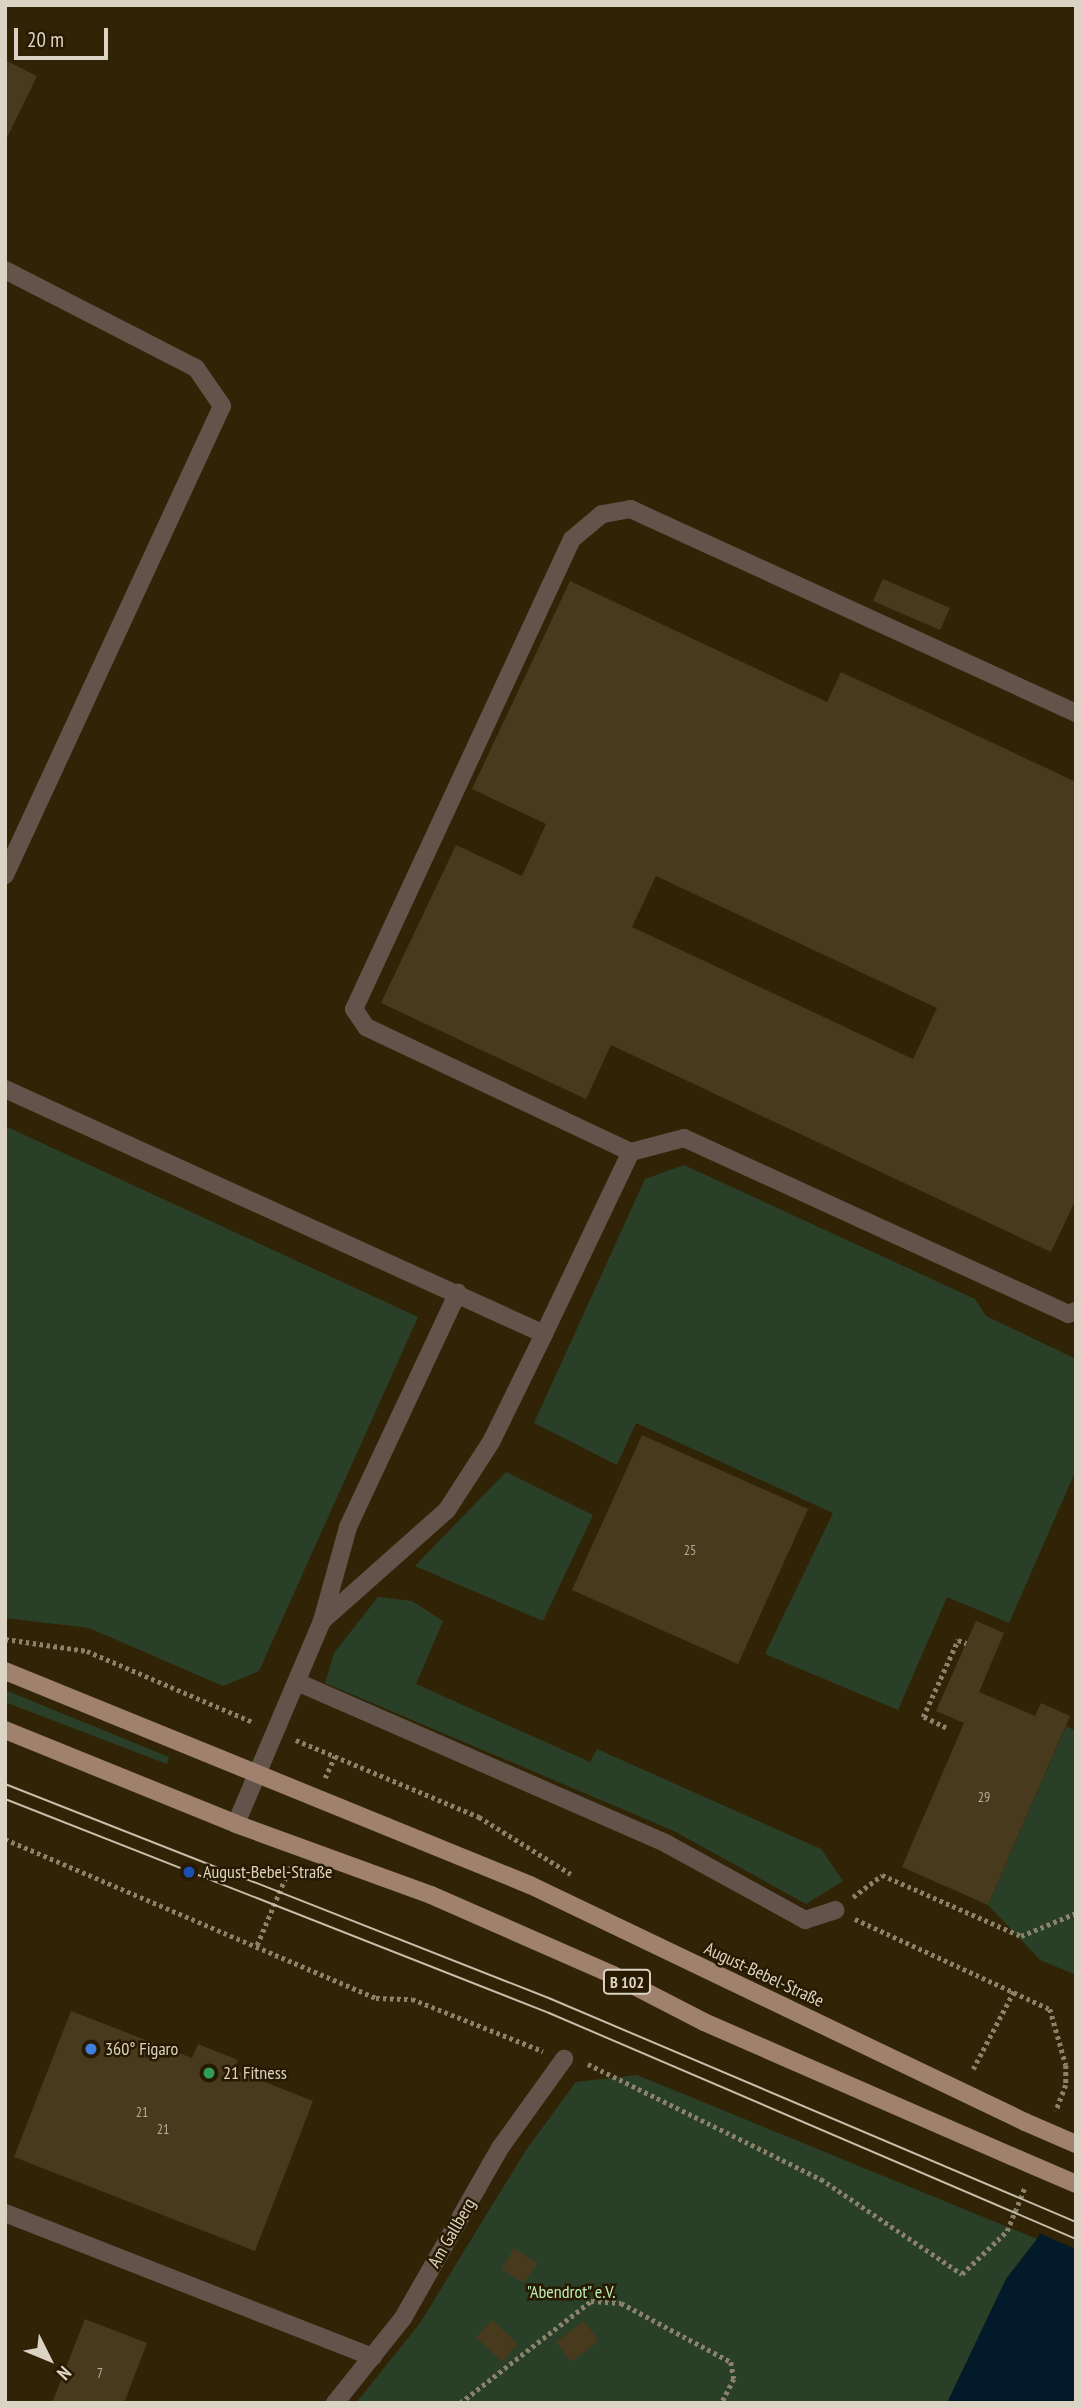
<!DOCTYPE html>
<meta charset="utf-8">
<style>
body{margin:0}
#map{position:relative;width:1081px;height:2408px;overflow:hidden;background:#312406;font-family:"PT Sans Narrow",sans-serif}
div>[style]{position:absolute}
.green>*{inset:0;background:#2a3f27}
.water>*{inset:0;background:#021a29}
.pier>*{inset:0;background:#312406}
.building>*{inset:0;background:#483a1d}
.path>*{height:4.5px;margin-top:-2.25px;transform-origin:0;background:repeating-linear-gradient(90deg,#8c826b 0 3.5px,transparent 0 7px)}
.lane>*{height:18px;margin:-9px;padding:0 9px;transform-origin:9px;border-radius:9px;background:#63544b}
.street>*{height:18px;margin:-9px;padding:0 9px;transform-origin:9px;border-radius:9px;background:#63544b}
.primary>*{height:18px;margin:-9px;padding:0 9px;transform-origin:9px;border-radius:9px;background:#9f816e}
.tram>*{height:2px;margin:-1px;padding:0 1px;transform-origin:1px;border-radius:1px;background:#c6beac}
.primary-bridge>*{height:18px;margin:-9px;padding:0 9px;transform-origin:9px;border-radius:9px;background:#9f816e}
.dots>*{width:19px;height:19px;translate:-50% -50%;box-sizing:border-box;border:4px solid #271a00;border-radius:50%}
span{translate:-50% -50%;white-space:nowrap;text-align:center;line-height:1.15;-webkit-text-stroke:5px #271a00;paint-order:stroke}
.number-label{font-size:14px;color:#b6ad9a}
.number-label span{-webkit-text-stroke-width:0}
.shield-label span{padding:2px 5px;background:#271a00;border:2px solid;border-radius:5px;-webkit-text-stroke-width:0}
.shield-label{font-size:16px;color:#dbd3c3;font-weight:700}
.poi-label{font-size:18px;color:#dbd3c3}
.left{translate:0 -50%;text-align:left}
.street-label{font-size:18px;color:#dbd3c3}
.park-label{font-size:18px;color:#beecb9}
.frame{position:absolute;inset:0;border:7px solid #dbd3c3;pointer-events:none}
.north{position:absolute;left:14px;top:2324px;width:70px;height:70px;-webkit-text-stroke:5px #271a00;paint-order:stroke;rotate:133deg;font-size:19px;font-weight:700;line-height:28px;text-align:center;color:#dbd3c3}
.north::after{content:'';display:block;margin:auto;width:24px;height:32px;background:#dbd3c3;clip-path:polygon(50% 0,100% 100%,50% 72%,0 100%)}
.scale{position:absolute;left:14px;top:28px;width:94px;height:32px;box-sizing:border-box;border:4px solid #dbd3c3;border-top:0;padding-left:9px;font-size:21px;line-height:24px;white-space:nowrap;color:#dbd3c3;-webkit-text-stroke:5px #271a00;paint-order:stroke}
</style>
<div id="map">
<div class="green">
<i style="clip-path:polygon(5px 1126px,418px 1317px,259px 1671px,223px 1686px,89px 1628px,5px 1618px)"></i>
<i style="clip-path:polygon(684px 1165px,975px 1299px,986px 1316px,1076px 1359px,1076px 1470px,1009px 1623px,947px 1597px,898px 1710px,765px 1654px,833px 1513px,636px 1423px,617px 1465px,534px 1423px,645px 1179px)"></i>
<i style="clip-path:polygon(506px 1472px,593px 1515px,543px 1621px,415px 1566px)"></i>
<i style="clip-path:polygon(378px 1597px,412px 1601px,443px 1621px,416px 1684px,590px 1762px,597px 1749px,821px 1849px,843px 1881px,806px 1904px,674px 1831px,325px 1683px,334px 1653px)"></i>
<i style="clip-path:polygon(5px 1690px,169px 1757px,167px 1764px,5px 1702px)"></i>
<i style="clip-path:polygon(1066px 1726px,1076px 1731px,1076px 1975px,1040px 1960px,988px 1905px)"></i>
<i style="clip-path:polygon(637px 2075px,1037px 2239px,1006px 2279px,947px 2403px,356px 2403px,420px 2323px,526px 2150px,576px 2082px)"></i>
</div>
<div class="water">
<i style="clip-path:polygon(1076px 2152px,1076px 2403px,947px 2403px,1006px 2279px,1037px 2239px)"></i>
</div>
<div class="pier">
<i style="clip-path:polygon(1076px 2149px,1076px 2249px,1036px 2232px)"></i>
</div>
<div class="building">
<i style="clip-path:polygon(5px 60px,37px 76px,5px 142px)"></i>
<i style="clip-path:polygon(883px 579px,950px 608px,940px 630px,873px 601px)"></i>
<i style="clip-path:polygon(evenodd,570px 581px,827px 702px,841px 672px,1076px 782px,1076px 1199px,1051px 1252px,611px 1045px,586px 1099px,381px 1003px,456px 845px,522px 876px,546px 824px,472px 789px,570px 581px,656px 876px,937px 1008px,913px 1059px,632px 927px,656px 876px)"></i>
<i style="clip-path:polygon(642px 1435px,808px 1509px,738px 1664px,572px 1590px)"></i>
<i style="clip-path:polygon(976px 1621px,1004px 1633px,979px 1692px,1035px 1716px,1041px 1703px,1070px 1716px,988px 1905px,902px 1867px,964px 1723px,936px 1711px)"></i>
<i style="clip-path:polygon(71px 2011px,192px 2058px,198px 2044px,238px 2060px,234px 2070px,313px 2101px,255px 2251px,14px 2157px)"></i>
<i style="clip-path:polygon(514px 2248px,537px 2263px,524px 2283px,501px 2269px)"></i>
<i style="clip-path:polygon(85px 2319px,147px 2343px,124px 2403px,52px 2403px)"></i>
<i style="clip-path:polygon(492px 2320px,518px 2344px,502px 2362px,476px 2337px)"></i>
<i style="clip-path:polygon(584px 2321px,599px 2341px,571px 2362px,556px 2342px)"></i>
</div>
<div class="path">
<i style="left:5px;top:1639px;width:83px;rotate:8.3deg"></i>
<i style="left:87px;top:1651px;width:181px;rotate:23.2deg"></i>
<i style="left:946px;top:1728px;width:25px;rotate:-154deg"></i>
<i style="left:923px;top:1717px;width:85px;rotate:-65.6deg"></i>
<i style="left:958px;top:1640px;width:9px;rotate:21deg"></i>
<i style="left:296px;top:1740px;width:199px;rotate:22.8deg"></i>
<i style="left:479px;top:1817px;width:108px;rotate:31.8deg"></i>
<i style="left:325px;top:1778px;width:24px;rotate:-66deg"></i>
<i style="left:5px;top:1839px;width:404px;rotate:23.2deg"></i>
<i style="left:376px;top:1998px;width:36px;rotate:2deg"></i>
<i style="left:412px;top:1999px;width:141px;rotate:21.7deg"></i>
<i style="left:853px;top:1897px;width:36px;rotate:-37deg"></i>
<i style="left:882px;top:1875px;width:152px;rotate:23.7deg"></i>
<i style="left:1021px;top:1936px;width:60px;rotate:-22.7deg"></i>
<i style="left:855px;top:1919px;width:215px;rotate:24.8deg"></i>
<i style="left:1050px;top:2009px;width:58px;rotate:74.1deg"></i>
<i style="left:1066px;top:2065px;width:20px;rotate:90deg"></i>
<i style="left:1066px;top:2085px;width:28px;rotate:111deg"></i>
<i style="left:257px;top:1945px;width:85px;rotate:-67.1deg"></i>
<i style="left:588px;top:2064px;width:260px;rotate:26.3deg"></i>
<i style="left:821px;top:2179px;width:170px;rotate:34deg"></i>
<i style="left:962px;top:2274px;width:62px;rotate:-43.7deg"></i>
<i style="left:1007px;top:2231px;width:48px;rotate:-67.8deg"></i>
<i style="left:973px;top:2069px;width:88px;rotate:-62.3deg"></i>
<i style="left:460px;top:2403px;width:166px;rotate:-37.9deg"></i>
<i style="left:591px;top:2301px;width:30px;rotate:4deg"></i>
<i style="left:621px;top:2303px;width:125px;rotate:28.2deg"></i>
<i style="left:731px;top:2362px;width:17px;rotate:80deg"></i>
<i style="left:734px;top:2379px;width:27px;rotate:117deg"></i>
</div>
<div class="lane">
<i style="left:5px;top:270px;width:215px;rotate:27.2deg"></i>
<i style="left:196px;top:368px;width:46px;rotate:55.6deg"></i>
<i style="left:222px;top:406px;width:517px;rotate:114.83deg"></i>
<i style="left:1076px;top:713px;width:490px;rotate:-155.4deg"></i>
<i style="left:631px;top:509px;width:29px;rotate:170deg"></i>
<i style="left:602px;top:514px;width:39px;rotate:140deg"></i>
<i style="left:572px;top:539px;width:518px;rotate:114.88deg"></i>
<i style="left:354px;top:1009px;width:22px;rotate:56deg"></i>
<i style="left:366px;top:1027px;width:293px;rotate:25.3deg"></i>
<i style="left:631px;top:1152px;width:55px;rotate:-14.8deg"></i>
<i style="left:684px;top:1138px;width:422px;rotate:24.6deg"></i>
<i style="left:1068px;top:1314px;width:9px;rotate:-21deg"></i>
<i style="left:5px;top:1089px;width:592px;rotate:24.44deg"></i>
<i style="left:544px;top:1334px;width:120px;rotate:116.1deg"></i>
<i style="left:491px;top:1442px;width:81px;rotate:122.9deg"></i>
<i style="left:447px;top:1510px;width:167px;rotate:138.4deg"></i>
<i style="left:322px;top:1621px;width:220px;rotate:113deg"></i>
<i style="left:544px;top:1334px;width:202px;rotate:-64.5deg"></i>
<i style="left:322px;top:1621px;width:98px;rotate:-74.5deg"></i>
<i style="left:348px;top:1527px;width:259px;rotate:-64.9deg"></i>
<i style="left:297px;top:1682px;width:404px;rotate:23.6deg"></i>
<i style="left:667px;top:1844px;width:158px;rotate:28.8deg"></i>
<i style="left:805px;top:1920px;width:32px;rotate:-18deg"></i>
<i style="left:5px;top:2213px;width:395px;rotate:21.4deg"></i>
</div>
<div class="street">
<i style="left:335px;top:2403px;width:109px;rotate:-51.3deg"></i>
<i style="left:403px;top:2318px;width:196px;rotate:-60.3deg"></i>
<i style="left:500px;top:2148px;width:110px;rotate:-54.3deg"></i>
</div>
<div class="primary">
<i style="left:5px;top:1671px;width:567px;rotate:22.18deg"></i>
<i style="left:530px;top:1885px;width:549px;rotate:25.58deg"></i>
<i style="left:5px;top:1730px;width:249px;rotate:22.1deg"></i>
<i style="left:236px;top:1824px;width:208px;rotate:20deg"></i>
<i style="left:431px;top:1895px;width:199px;rotate:23.7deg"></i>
<i style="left:613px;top:1975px;width:102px;rotate:27.3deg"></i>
<i style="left:704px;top:2022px;width:335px;rotate:23.6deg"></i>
</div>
<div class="tram">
<i style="left:5px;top:1784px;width:587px;rotate:21.49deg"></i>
<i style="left:551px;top:1999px;width:570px;rotate:23.01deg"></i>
<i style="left:5px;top:1799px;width:585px;rotate:21.47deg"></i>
<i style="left:549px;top:2013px;width:573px;rotate:23.21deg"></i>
</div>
<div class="primary-bridge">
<i style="left:1025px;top:2122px;width:56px;rotate:23.3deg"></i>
<i style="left:1011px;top:2156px;width:71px;rotate:23.3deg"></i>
</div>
<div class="dots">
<i style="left:189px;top:1872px;background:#1a4fb4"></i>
<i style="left:91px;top:2049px;background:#3f7fe0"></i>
<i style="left:209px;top:2073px;background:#2e9e5b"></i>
</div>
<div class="number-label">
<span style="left:690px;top:1550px">25</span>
<span style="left:984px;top:1797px">29</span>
<span style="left:142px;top:2112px">21</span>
<span style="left:163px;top:2129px">21</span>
<span style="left:100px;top:2373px">7</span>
</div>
<div class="shield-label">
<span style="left:627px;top:1982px">B 102</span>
</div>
<div class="poi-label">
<span class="left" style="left:203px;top:1872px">August-Bebel-Straße</span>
<span class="left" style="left:105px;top:2049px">360° Figaro</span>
<span class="left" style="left:223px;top:2073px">21 Fitness</span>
</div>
<div class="street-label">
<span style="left:764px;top:1975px;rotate:25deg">August-Bebel-Straße</span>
<span style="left:452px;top:2233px;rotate:-60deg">Am Gallberg</span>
</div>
<div class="park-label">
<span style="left:571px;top:2292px">"Abendrot" e.V.</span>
</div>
<div class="frame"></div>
<div class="north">N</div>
<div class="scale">20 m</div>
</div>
